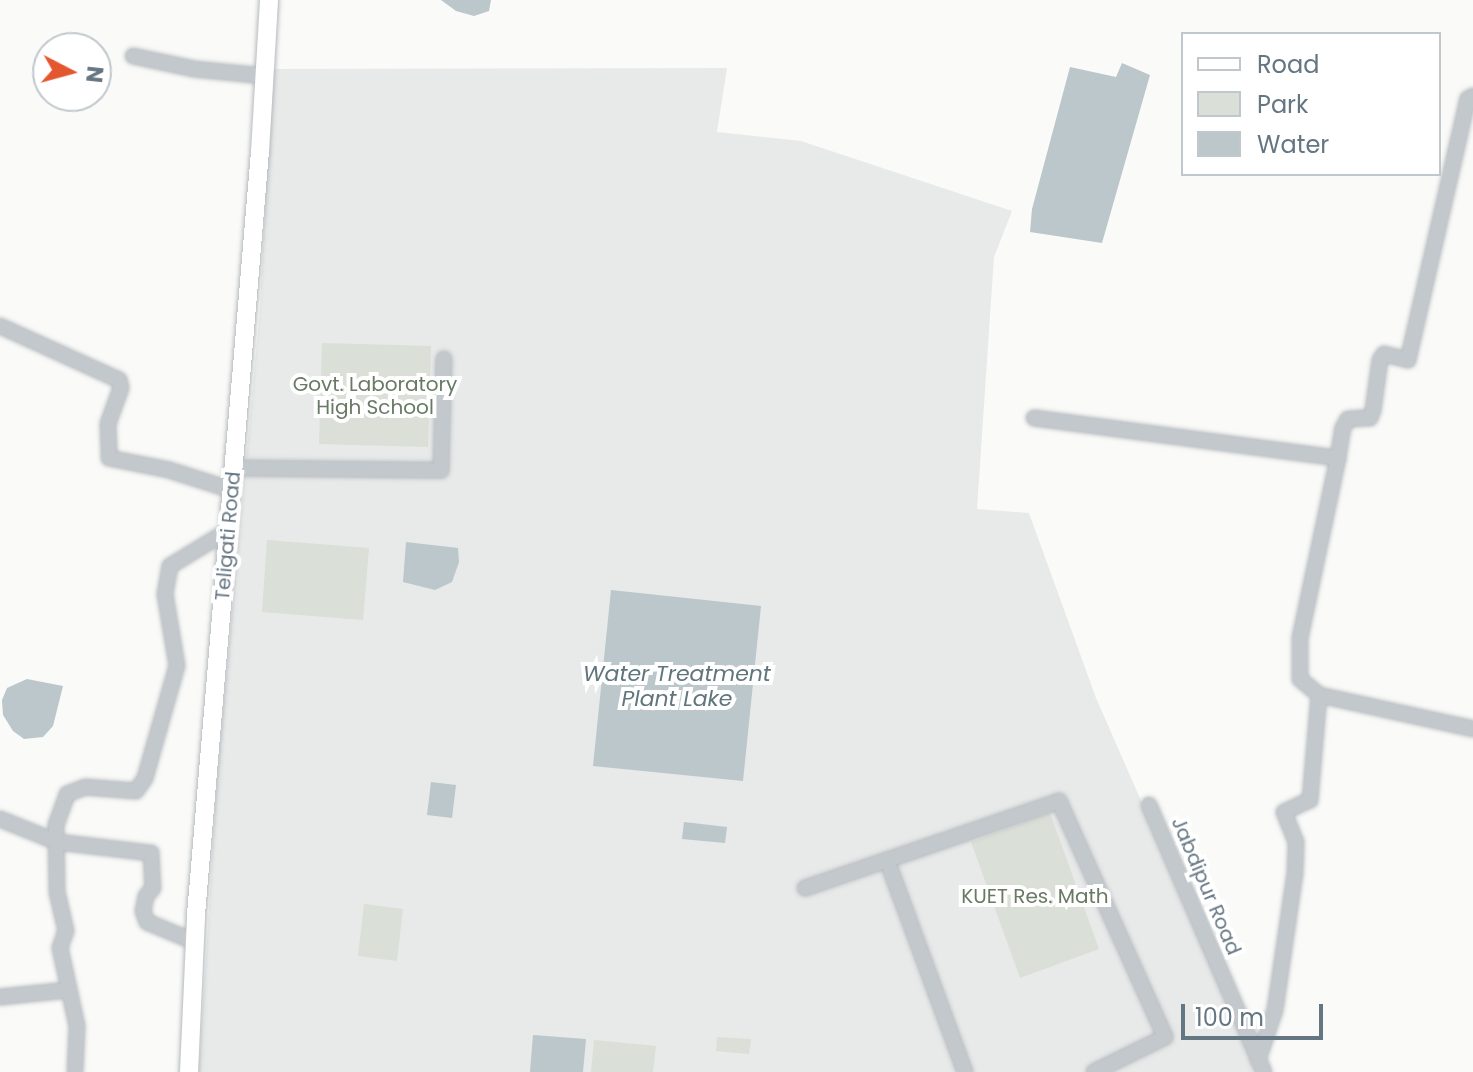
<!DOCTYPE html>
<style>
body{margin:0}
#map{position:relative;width:1473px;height:1072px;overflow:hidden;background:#fafaf8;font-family:Poppins,sans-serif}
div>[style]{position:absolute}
.built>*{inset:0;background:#e8e9e9}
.green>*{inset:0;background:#dadfd7}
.water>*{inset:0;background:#bbc7cb}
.roads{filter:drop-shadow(0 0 2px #b5babe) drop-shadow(0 0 2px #b5babe)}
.minor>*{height:14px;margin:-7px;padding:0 7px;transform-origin:7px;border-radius:7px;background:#c3c8cc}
.major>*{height:18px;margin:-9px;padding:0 9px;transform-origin:9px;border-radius:9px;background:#fff}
span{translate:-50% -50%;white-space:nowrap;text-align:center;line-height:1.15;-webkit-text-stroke:8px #fff;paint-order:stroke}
.park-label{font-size:20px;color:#687a64}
.street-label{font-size:20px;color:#657683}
.water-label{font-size:22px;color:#60757c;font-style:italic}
.legend{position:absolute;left:1181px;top:32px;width:260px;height:144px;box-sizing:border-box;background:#fff;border:2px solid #c1c8cd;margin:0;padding:10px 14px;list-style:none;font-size:24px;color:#657683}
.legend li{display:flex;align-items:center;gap:16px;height:40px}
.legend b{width:40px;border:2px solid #c1c8cd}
.north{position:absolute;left:32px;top:32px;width:80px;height:80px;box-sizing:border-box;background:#fff;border:2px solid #c1c8cd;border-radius:50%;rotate:96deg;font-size:22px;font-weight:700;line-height:32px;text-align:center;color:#657683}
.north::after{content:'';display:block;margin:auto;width:28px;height:36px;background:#e4572e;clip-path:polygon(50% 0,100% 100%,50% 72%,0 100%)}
.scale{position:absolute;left:1181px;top:1004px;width:142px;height:36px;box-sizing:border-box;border:4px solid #657683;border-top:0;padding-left:10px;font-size:24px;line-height:28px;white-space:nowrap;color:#657683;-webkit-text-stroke:6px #fff;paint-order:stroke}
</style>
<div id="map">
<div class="built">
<i style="clip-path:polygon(727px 68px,717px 132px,801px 141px,1012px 211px,994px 257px,977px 509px,1029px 513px,1096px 698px,1260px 1072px,199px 1072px,217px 778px,260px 308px,272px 69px)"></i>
</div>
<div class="green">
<i style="clip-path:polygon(322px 343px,431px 346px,428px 447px,319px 444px)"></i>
<i style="clip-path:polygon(267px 540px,369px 548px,363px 620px,262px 612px)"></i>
<i style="clip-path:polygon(1050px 813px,1099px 949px,1020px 978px,971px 842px)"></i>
<i style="clip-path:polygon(364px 904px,403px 909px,397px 961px,358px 956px)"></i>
<i style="clip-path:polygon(717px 1037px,751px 1039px,749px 1054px,716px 1051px)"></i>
<i style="clip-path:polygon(594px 1040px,656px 1046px,653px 1072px,591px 1072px)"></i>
</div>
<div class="water">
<i style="clip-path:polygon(441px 0,491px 0,489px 11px,474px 16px,456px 11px)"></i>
<i style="clip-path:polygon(1122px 63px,1150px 75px,1102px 243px,1030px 232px,1032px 209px,1070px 67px,1116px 77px)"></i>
<i style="clip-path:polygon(406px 542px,458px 548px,459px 562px,452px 582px,435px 590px,403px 582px)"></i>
<i style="clip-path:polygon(611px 590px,761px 606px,743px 781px,593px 766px)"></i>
<i style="clip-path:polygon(27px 679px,63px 686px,53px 726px,43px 737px,24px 739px,13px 731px,3px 715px,2px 700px,7px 688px)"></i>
<i style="clip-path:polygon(431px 782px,456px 785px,452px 818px,427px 815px)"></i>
<i style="clip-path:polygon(684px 822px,727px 827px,725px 843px,682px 839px)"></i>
<i style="clip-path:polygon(533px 1035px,586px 1039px,583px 1072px,530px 1072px)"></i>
</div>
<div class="roads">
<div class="minor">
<i style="left:133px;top:56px;width:62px;rotate:12deg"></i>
<i style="left:194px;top:69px;width:71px;rotate:5.6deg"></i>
<i style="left:0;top:326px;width:131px;rotate:24.4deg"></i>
<i style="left:119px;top:380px;width:8px;rotate:76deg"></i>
<i style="left:121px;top:388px;width:38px;rotate:110deg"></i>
<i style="left:108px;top:424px;width:34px;rotate:88deg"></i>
<i style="left:109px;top:458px;width:61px;rotate:11.3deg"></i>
<i style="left:169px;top:470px;width:66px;rotate:17.6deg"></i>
<i style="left:1034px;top:418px;width:307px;rotate:7.5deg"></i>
<i style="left:1338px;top:458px;width:30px;rotate:-81deg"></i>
<i style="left:1343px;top:428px;width:10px;rotate:-61deg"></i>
<i style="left:1348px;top:419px;width:22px;rotate:-3deg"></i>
<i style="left:1370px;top:418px;width:9px;rotate:-69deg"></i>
<i style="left:1373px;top:410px;width:50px;rotate:-82deg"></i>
<i style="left:1380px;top:360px;width:7px;rotate:-56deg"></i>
<i style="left:1384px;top:354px;width:25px;rotate:14deg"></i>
<i style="left:1408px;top:360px;width:268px;rotate:-77.1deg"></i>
<i style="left:1468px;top:99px;width:6px;rotate:-31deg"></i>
<i style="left:234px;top:468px;width:207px;rotate:0.6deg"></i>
<i style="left:441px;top:470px;width:111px;rotate:-88.5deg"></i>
<i style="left:1319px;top:695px;width:25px;rotate:-140deg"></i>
<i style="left:1300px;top:679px;width:41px;rotate:-90deg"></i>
<i style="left:1300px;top:638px;width:184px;rotate:-78.1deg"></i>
<i style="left:1149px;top:805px;width:291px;rotate:66.7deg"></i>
<i style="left:0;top:819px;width:61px;rotate:22deg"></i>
<i style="left:57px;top:842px;width:95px;rotate:6.7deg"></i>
<i style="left:151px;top:853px;width:35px;rotate:87deg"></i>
<i style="left:153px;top:888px;width:11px;rotate:131deg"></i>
<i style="left:146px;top:896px;width:15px;rotate:101deg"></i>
<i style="left:143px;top:911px;width:12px;rotate:70deg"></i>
<i style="left:147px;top:922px;width:52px;rotate:22.6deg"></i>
<i style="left:805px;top:888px;width:87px;rotate:-18.9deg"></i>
<i style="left:0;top:997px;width:69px;rotate:-5.8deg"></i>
<i style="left:1258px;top:1060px;width:53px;rotate:-71.2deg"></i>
<i style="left:1275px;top:1010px;width:138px;rotate:-81.7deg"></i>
<i style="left:1295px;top:873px;width:31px;rotate:-88deg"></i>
<i style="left:1296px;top:842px;width:32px;rotate:-112deg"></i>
<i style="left:1284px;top:812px;width:29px;rotate:-25deg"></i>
<i style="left:1310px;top:800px;width:105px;rotate:-85.1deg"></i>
<i style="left:1319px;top:695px;width:158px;rotate:12.4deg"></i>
<i style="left:75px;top:1072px;width:46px;rotate:-87.5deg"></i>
<i style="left:77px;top:1026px;width:80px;rotate:-102.3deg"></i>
<i style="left:60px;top:948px;width:18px;rotate:-71deg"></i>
<i style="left:66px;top:931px;width:40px;rotate:-103deg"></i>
<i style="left:57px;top:892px;width:67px;rotate:-90.9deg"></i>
<i style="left:56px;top:825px;width:33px;rotate:-70deg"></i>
<i style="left:67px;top:794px;width:19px;rotate:-21deg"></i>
<i style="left:85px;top:787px;width:51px;rotate:4.5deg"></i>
<i style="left:136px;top:791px;width:16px;rotate:-55deg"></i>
<i style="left:145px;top:778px;width:116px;rotate:-74.1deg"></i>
<i style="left:177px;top:666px;width:73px;rotate:-99.5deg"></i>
<i style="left:165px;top:594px;width:28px;rotate:-80deg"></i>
<i style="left:170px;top:566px;width:69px;rotate:-31.4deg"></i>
<i style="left:965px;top:1072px;width:226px;rotate:-110.2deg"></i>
<i style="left:887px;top:860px;width:182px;rotate:-18.9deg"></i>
<i style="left:1059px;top:801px;width:259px;rotate:65.8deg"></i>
<i style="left:1165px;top:1037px;width:79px;rotate:153.8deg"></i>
</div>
<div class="major">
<i style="left:189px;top:1072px;width:157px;rotate:-87.4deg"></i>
<i style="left:196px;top:915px;width:766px;rotate:-85.21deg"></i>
<i style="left:260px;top:152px;width:152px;rotate:-86.6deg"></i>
</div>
</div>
<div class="park-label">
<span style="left:375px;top:396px">Govt. Laboratory<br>High School</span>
<span style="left:1035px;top:896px">KUET Res. Math</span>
</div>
<div class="street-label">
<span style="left:228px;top:536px;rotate:-85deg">Teligati Road</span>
<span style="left:1206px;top:886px;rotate:67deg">Jabdipur Road</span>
</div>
<div class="water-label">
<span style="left:677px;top:686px">Water Treatment<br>Plant Lake</span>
</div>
<ul class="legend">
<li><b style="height:10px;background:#fff"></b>Road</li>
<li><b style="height:22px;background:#dadfd7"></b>Park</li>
<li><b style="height:22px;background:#bbc7cb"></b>Water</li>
</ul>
<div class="north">N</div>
<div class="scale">100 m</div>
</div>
